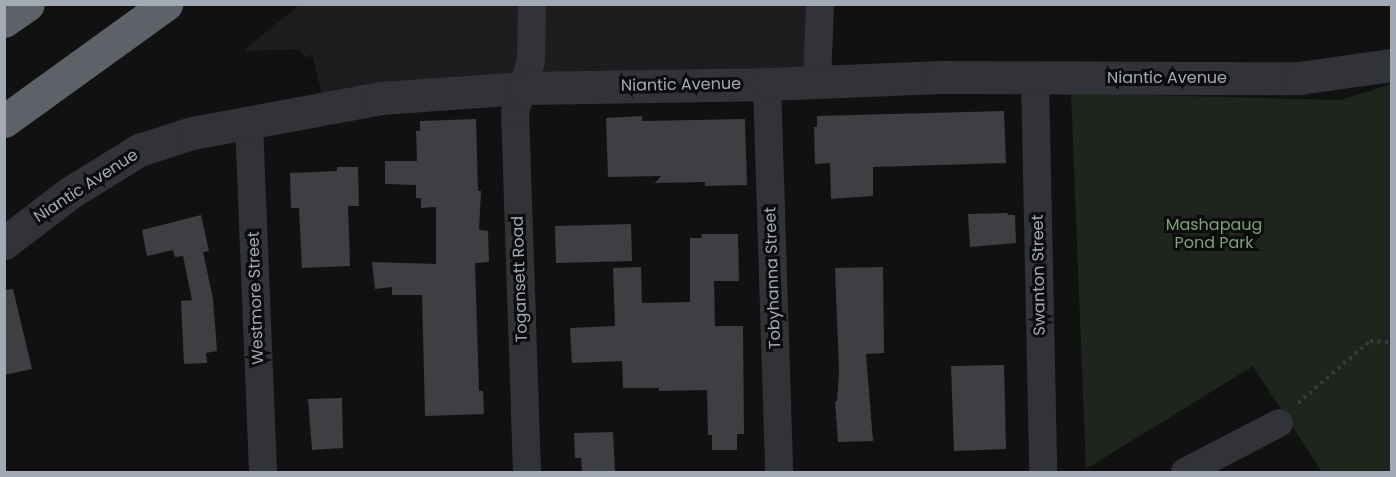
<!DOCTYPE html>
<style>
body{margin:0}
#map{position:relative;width:1396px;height:477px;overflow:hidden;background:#111112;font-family:Poppins,sans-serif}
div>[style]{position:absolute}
.built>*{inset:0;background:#1d1d1f}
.green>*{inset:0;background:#1d251d}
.building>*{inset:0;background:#3d3f43}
.path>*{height:4px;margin-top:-2px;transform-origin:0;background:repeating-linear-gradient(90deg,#373b3f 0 3px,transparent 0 7.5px)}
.minor>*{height:28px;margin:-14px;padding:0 14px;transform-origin:14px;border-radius:14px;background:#313338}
.tertiary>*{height:33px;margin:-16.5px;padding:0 16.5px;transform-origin:16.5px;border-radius:16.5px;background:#313338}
.motorway>*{height:33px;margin:-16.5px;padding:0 16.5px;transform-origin:16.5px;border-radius:16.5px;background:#5d6269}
span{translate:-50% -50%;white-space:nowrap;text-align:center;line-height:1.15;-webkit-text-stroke:6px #0c0c0d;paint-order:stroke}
.street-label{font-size:16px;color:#a1aab5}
.park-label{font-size:16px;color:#7aa275}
.frame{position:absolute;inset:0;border:6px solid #a1aab5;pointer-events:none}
</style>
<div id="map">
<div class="built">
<i style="clip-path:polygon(299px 5px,829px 5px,825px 83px,325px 106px,312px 54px,306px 58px,299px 49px,247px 51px,245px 49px)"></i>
</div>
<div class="green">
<i style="clip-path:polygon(1391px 84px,1391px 472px,1322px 472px,1253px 366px,1086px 469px,1071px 93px,1341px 100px)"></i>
</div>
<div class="building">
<i style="clip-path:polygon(1004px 111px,1006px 163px,873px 167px,873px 196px,831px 199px,830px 163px,815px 164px,814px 127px,817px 127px,817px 116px)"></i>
<i style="clip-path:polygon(642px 116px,642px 121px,745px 119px,747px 185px,705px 186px,705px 182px,655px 183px,661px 176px,608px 177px,606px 118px)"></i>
<i style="clip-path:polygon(476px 119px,478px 191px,481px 191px,479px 230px,488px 231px,489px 262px,475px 263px,479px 391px,483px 391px,484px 414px,425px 416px,422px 295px,392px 295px,392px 287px,375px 289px,372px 262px,436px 264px,436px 207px,421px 208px,421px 198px,416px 198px,416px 185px,385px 184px,385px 161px,417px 161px,416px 131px,420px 131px,420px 121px)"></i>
<i style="clip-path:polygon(337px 167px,358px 167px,359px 206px,348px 206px,350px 266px,302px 268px,299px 208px,291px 208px,290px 173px,337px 171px)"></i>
<i style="clip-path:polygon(1008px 213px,1007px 215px,1015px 215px,1016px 243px,970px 247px,968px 214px)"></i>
<i style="clip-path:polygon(201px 215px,209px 251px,203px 252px,213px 299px,217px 351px,206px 353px,207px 363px,184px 364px,181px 301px,192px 300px,183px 256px,175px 257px,173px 250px,147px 256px,142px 230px)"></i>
<i style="clip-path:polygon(631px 224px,632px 261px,556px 263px,555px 226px)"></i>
<i style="clip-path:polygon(701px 234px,738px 234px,739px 281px,714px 281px,715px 326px,743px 326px,744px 434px,737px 434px,737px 450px,712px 450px,712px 435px,708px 435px,707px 390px,659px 391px,659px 388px,623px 388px,622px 361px,572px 363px,570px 328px,615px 326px,613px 268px,641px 267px,642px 303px,690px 302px,690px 238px,702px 238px)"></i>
<i style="clip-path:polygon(883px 267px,884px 353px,866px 354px,873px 441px,838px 442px,835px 402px,837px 401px,839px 370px,835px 268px)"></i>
<i style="clip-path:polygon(13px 289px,32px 369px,4px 375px,4px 290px)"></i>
<i style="clip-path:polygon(1004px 365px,1006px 449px,954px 451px,951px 366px)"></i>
<i style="clip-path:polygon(342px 398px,343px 448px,312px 450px,308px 399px)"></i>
<i style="clip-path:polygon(613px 432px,615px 472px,582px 472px,581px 458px,575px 458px,574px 433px)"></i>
</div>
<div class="path">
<i style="left:1298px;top:403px;width:95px;rotate:-40.7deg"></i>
<i style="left:1370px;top:341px;width:22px;rotate:3deg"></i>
</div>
<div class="minor">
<i style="left:1035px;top:78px;width:394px;rotate:88.8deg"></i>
<i style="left:817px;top:82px;width:78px;rotate:-87.8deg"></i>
<i style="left:767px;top:84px;width:388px;rotate:88.2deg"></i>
<i style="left:249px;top:123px;width:349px;rotate:87.7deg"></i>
<i style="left:527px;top:472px;width:359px;rotate:-91.9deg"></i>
<i style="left:515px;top:113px;width:54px;rotate:-72.9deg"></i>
<i style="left:531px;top:61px;width:57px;rotate:-89deg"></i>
<i style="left:1185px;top:472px;width:106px;rotate:-27.5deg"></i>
</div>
<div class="tertiary">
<i style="left:4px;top:243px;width:84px;rotate:-37.3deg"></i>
<i style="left:71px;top:192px;width:80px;rotate:-31.7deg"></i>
<i style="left:139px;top:150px;width:56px;rotate:-17.8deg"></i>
<i style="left:192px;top:133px;width:191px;rotate:-10.5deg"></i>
<i style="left:380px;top:98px;width:144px;rotate:-4deg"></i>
<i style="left:524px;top:88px;width:243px;rotate:-0.9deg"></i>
<i style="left:767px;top:84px;width:174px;rotate:-2.3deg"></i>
<i style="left:941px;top:77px;width:358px;rotate:0.2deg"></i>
<i style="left:1299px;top:78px;width:94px;rotate:-8deg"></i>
</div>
<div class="motorway">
<i style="left:4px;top:21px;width:29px;rotate:-35deg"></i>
<i style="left:4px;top:121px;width:200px;rotate:-35.8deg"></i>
</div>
<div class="street-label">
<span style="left:1167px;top:78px">Niantic Avenue</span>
<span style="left:681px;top:85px;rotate:-1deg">Niantic Avenue</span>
<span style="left:86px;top:186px;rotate:-33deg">Niantic Avenue</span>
<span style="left:1039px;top:275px;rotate:-91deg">Swanton Street</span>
<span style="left:773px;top:278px;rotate:-92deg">Tobyhanna Street</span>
<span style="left:520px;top:279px;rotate:-92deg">Togansett Road</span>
<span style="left:256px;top:298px;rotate:-92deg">Westmore Street</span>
</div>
<div class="park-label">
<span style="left:1214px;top:234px">Mashapaug<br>Pond Park</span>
</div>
<div class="frame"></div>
</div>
